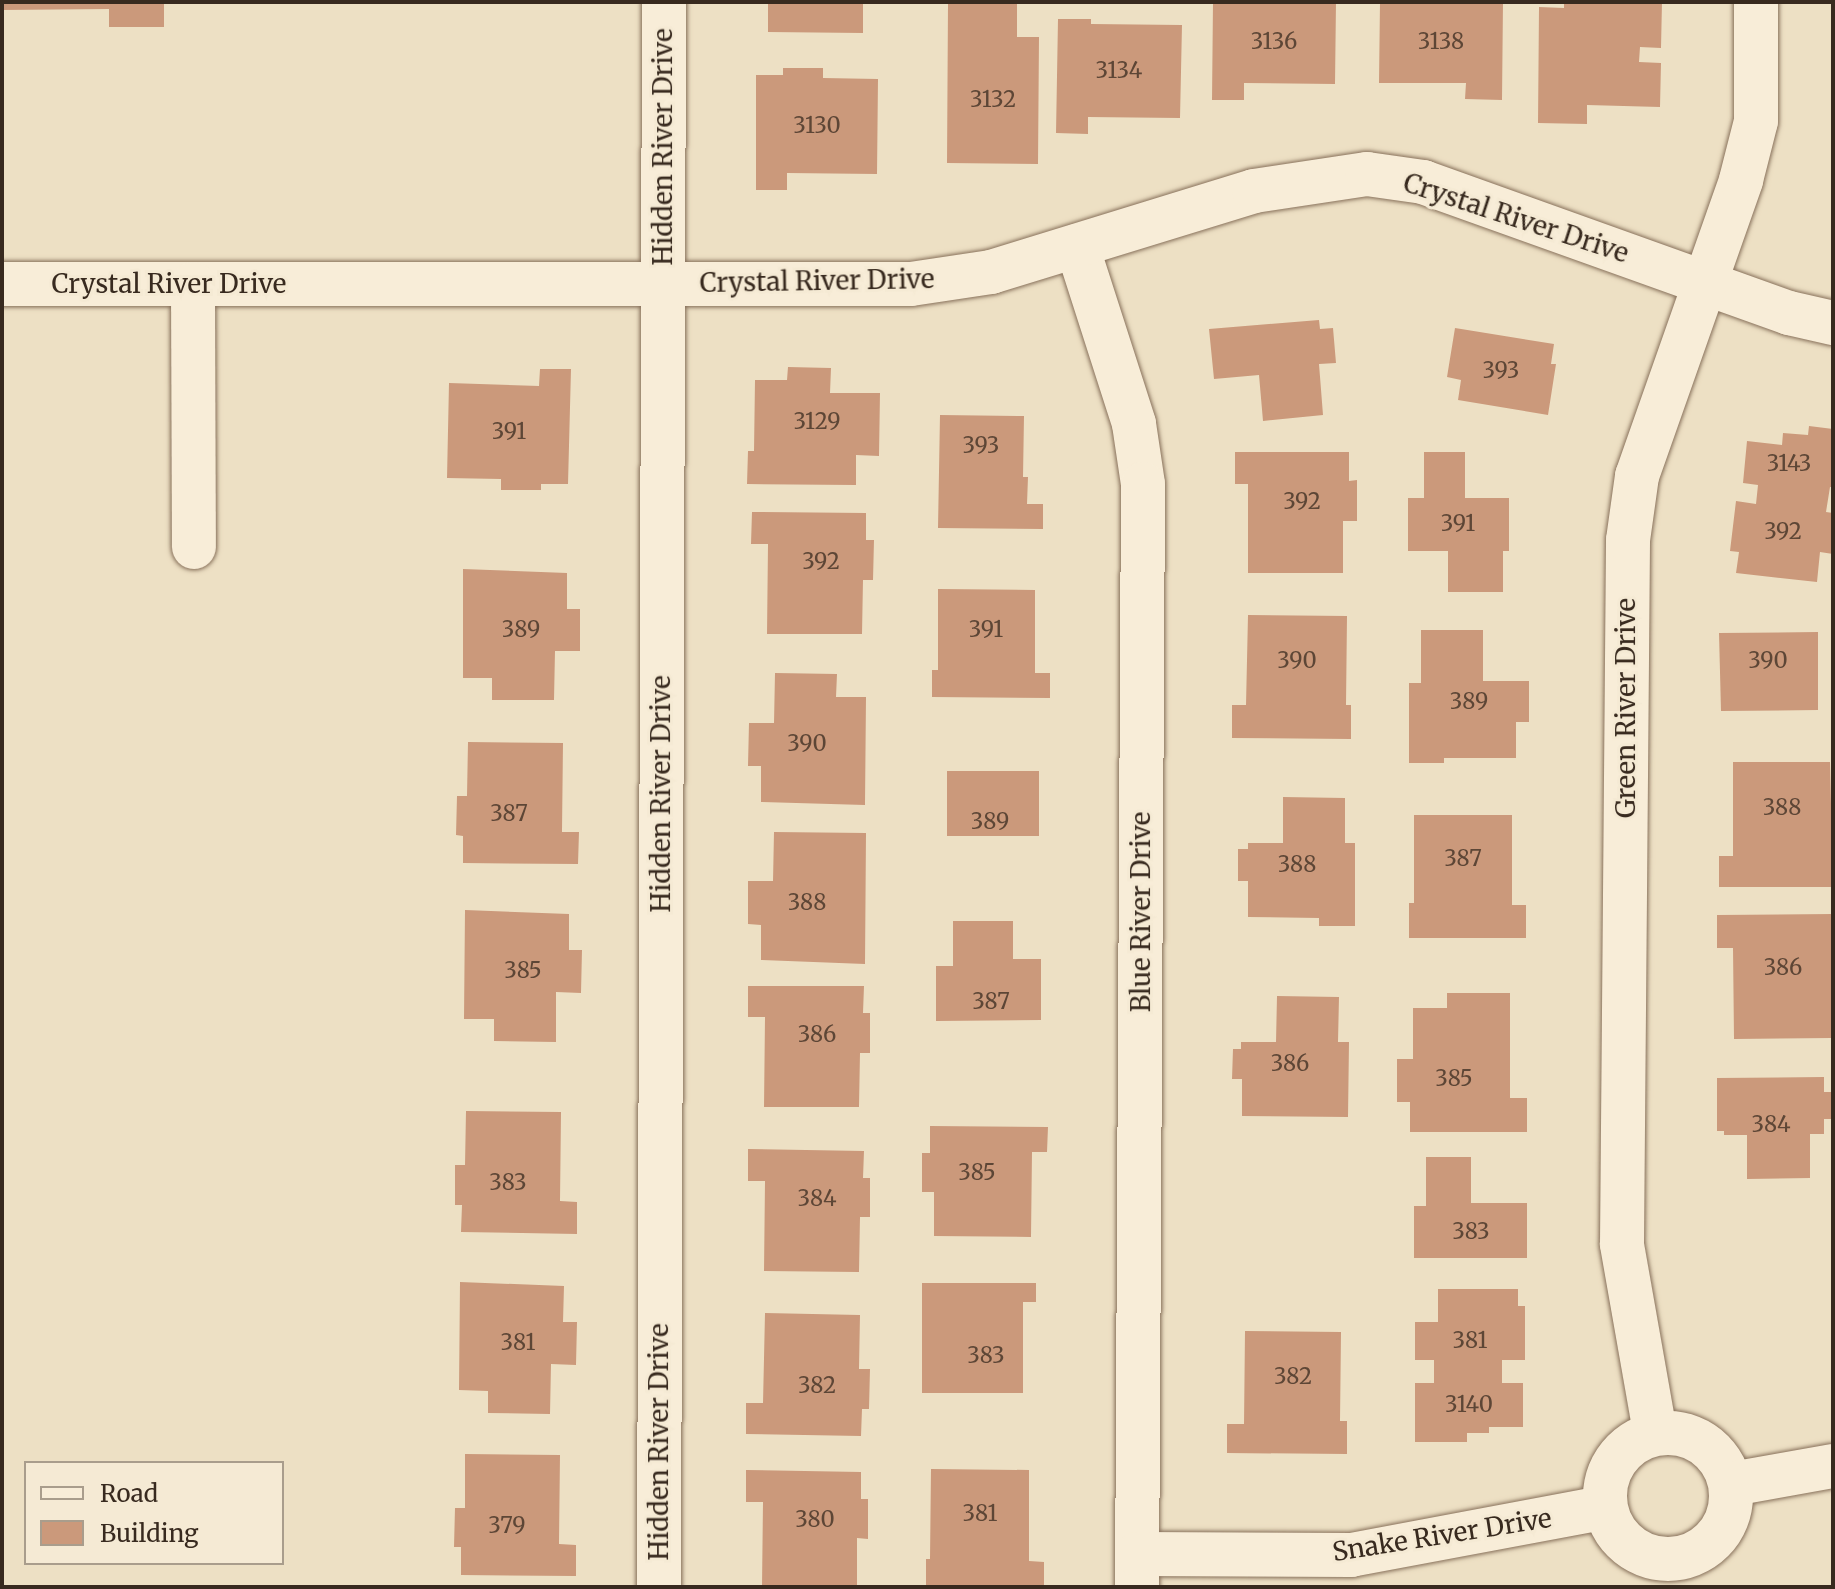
<!DOCTYPE html>
<style>
body{margin:0}
#map{position:relative;width:1835px;height:1589px;overflow:hidden;background:#ede0c4;font-family:Merriweather,serif}
div>[style]{position:absolute}
.building>*{inset:0;background:#cb997b}
.roads{filter:drop-shadow(0 0 2px #88715b) drop-shadow(0 0 2px #88715b)}
.minor>*{height:44px;margin:-22px;padding:0 22px;transform-origin:22px;border-radius:22px;background:#f8edd8}
.minor>.ring{margin:-22px;padding:0;box-sizing:content-box;background:none;border:44px solid #f8edd8;border-radius:50%}
span{translate:-50% -50%;white-space:nowrap;text-align:center;line-height:1.15;-webkit-text-stroke:6px #f5ead4;paint-order:stroke}
.number-label{font-size:22px;color:#5d4636}
.number-label span{-webkit-text-stroke-width:0}
.street-label{font-size:26px;color:#382a1f}
.frame{position:absolute;inset:0;border:4px solid #382a1f;pointer-events:none}
.legend{position:absolute;left:24px;top:1461px;width:260px;height:104px;box-sizing:border-box;background:#f5ead4;border:2px solid #a99d8c;margin:0;padding:10px 14px;list-style:none;font-size:24px;color:#382a1f}
.legend li{display:flex;align-items:center;gap:16px;height:40px}
.legend b{width:40px;border:2px solid #a99d8c}
</style>
<div id="map">
<div class="building">
<i style="clip-path:polygon(2px 2px,164px 2px,164px 27px,109px 27px,109px 9px,2px 10px)"></i>
<i style="clip-path:polygon(768px 2px,863px 2px,863px 33px,768px 32px)"></i>
<i style="clip-path:polygon(1213px 2px,1336px 2px,1335px 84px,1244px 83px,1244px 100px,1212px 100px)"></i>
<i style="clip-path:polygon(1380px 2px,1503px 2px,1502px 100px,1465px 99px,1466px 83px,1379px 83px)"></i>
<i style="clip-path:polygon(1564px 2px,1662px 2px,1661px 48px,1640px 47px,1639px 62px,1661px 63px,1660px 107px,1587px 105px,1587px 124px,1538px 123px,1539px 7px,1564px 8px)"></i>
<i style="clip-path:polygon(948px 3px,1017px 4px,1017px 37px,1039px 37px,1038px 164px,947px 163px)"></i>
<i style="clip-path:polygon(1058px 19px,1091px 19px,1091px 24px,1182px 25px,1180px 118px,1088px 117px,1088px 134px,1056px 133px)"></i>
<i style="clip-path:polygon(783px 68px,823px 68px,823px 78px,878px 79px,877px 174px,787px 173px,787px 190px,756px 190px,756px 75px,783px 75px)"></i>
<i style="clip-path:polygon(1319px 320px,1320px 329px,1333px 328px,1336px 363px,1319px 364px,1323px 415px,1263px 421px,1259px 375px,1214px 379px,1209px 329px)"></i>
<i style="clip-path:polygon(1455px 328px,1554px 344px,1551px 364px,1556px 364px,1548px 415px,1458px 400px,1461px 380px,1447px 377px)"></i>
<i style="clip-path:polygon(788px 367px,831px 368px,830px 393px,880px 393px,879px 456px,856px 455px,856px 485px,747px 484px,748px 451px,754px 451px,755px 380px,787px 380px)"></i>
<i style="clip-path:polygon(540px 369px,571px 369px,568px 484px,541px 484px,541px 490px,501px 490px,501px 479px,447px 478px,449px 383px,539px 386px)"></i>
<i style="clip-path:polygon(940px 415px,1024px 416px,1023px 477px,1028px 477px,1027px 504px,1043px 504px,1043px 529px,938px 528px)"></i>
<i style="clip-path:polygon(1809px 426px,1833px 429px,1833px 487px,1830px 487px,1826px 512px,1833px 513px,1833px 554px,1820px 552px,1817px 582px,1736px 573px,1739px 552px,1730px 551px,1736px 501px,1756px 504px,1758px 485px,1743px 483px,1747px 441px,1782px 445px,1783px 433px,1808px 435px)"></i>
<i style="clip-path:polygon(1235px 452px,1349px 452px,1349px 481px,1357px 480px,1357px 521px,1343px 521px,1343px 573px,1248px 573px,1248px 484px,1235px 484px)"></i>
<i style="clip-path:polygon(1424px 452px,1465px 452px,1465px 498px,1509px 498px,1509px 551px,1503px 551px,1503px 592px,1448px 592px,1448px 551px,1408px 551px,1408px 498px,1424px 498px)"></i>
<i style="clip-path:polygon(752px 512px,866px 513px,866px 540px,874px 540px,873px 580px,863px 580px,862px 634px,767px 634px,768px 544px,751px 544px)"></i>
<i style="clip-path:polygon(463px 569px,567px 573px,567px 609px,580px 609px,580px 651px,555px 651px,554px 700px,492px 700px,492px 678px,463px 678px)"></i>
<i style="clip-path:polygon(938px 589px,1035px 590px,1035px 673px,1050px 673px,1050px 698px,932px 697px,932px 670px,938px 670px)"></i>
<i style="clip-path:polygon(1248px 615px,1347px 616px,1346px 705px,1351px 705px,1351px 739px,1232px 738px,1232px 705px,1246px 705px)"></i>
<i style="clip-path:polygon(1421px 630px,1483px 630px,1483px 681px,1529px 681px,1529px 722px,1516px 722px,1516px 758px,1444px 758px,1444px 763px,1409px 763px,1409px 683px,1421px 683px)"></i>
<i style="clip-path:polygon(1818px 632px,1818px 710px,1721px 711px,1719px 633px)"></i>
<i style="clip-path:polygon(775px 673px,837px 674px,836px 697px,866px 697px,865px 805px,761px 802px,761px 766px,748px 766px,749px 723px,774px 723px)"></i>
<i style="clip-path:polygon(468px 742px,563px 743px,562px 832px,579px 832px,578px 864px,463px 863px,463px 836px,456px 835px,457px 796px,467px 796px)"></i>
<i style="clip-path:polygon(1733px 762px,1830px 762px,1833px 887px,1719px 887px,1719px 856px,1733px 856px)"></i>
<i style="clip-path:polygon(947px 771px,1039px 771px,1039px 836px,947px 836px)"></i>
<i style="clip-path:polygon(1283px 797px,1345px 798px,1345px 843px,1355px 843px,1355px 926px,1319px 926px,1319px 918px,1248px 917px,1248px 881px,1238px 881px,1238px 849px,1248px 849px,1248px 843px,1283px 843px)"></i>
<i style="clip-path:polygon(1414px 815px,1512px 815px,1512px 905px,1526px 905px,1526px 938px,1409px 938px,1409px 903px,1414px 903px)"></i>
<i style="clip-path:polygon(774px 832px,866px 833px,865px 964px,761px 960px,761px 925px,748px 924px,748px 881px,773px 881px)"></i>
<i style="clip-path:polygon(465px 910px,569px 914px,569px 950px,582px 950px,581px 993px,556px 992px,556px 1042px,494px 1041px,494px 1019px,464px 1019px)"></i>
<i style="clip-path:polygon(1833px 914px,1831px 1038px,1734px 1039px,1733px 948px,1717px 948px,1717px 915px)"></i>
<i style="clip-path:polygon(953px 921px,1013px 921px,1013px 959px,1041px 959px,1041px 1020px,936px 1021px,936px 966px,953px 966px)"></i>
<i style="clip-path:polygon(748px 986px,864px 986px,863px 1013px,870px 1013px,870px 1053px,860px 1053px,859px 1107px,764px 1107px,765px 1017px,748px 1017px)"></i>
<i style="clip-path:polygon(1447px 993px,1510px 993px,1510px 1098px,1527px 1098px,1527px 1132px,1410px 1132px,1410px 1102px,1397px 1102px,1397px 1059px,1413px 1059px,1413px 1008px,1447px 1008px)"></i>
<i style="clip-path:polygon(1277px 996px,1339px 997px,1338px 1042px,1349px 1042px,1348px 1117px,1242px 1116px,1242px 1079px,1232px 1079px,1233px 1049px,1241px 1049px,1241px 1042px,1276px 1042px)"></i>
<i style="clip-path:polygon(1824px 1077px,1824px 1092px,1833px 1092px,1833px 1119px,1824px 1119px,1824px 1134px,1810px 1134px,1810px 1178px,1747px 1179px,1747px 1135px,1724px 1135px,1724px 1131px,1717px 1131px,1717px 1078px)"></i>
<i style="clip-path:polygon(466px 1111px,561px 1112px,560px 1201px,577px 1202px,577px 1234px,461px 1232px,462px 1205px,455px 1205px,455px 1165px,465px 1165px)"></i>
<i style="clip-path:polygon(930px 1126px,1048px 1127px,1047px 1152px,1032px 1152px,1031px 1237px,934px 1236px,934px 1192px,922px 1192px,922px 1153px,930px 1153px)"></i>
<i style="clip-path:polygon(748px 1149px,864px 1151px,863px 1178px,870px 1178px,870px 1217px,860px 1217px,859px 1272px,764px 1271px,765px 1181px,748px 1181px)"></i>
<i style="clip-path:polygon(1426px 1157px,1471px 1157px,1471px 1203px,1527px 1203px,1527px 1258px,1414px 1258px,1414px 1206px,1426px 1206px)"></i>
<i style="clip-path:polygon(460px 1282px,564px 1286px,563px 1322px,577px 1322px,576px 1365px,551px 1364px,550px 1414px,488px 1413px,488px 1391px,459px 1390px)"></i>
<i style="clip-path:polygon(922px 1283px,1036px 1283px,1036px 1302px,1023px 1302px,1023px 1393px,922px 1393px)"></i>
<i style="clip-path:polygon(1438px 1289px,1518px 1289px,1518px 1306px,1525px 1306px,1525px 1360px,1502px 1360px,1502px 1383px,1523px 1383px,1523px 1427px,1489px 1427px,1489px 1433px,1467px 1433px,1467px 1442px,1415px 1442px,1415px 1383px,1434px 1383px,1434px 1360px,1415px 1360px,1415px 1322px,1438px 1322px)"></i>
<i style="clip-path:polygon(765px 1313px,860px 1315px,859px 1369px,870px 1369px,869px 1409px,862px 1409px,861px 1436px,746px 1434px,746px 1403px,763px 1403px)"></i>
<i style="clip-path:polygon(1245px 1331px,1341px 1332px,1340px 1421px,1347px 1421px,1347px 1454px,1227px 1453px,1227px 1424px,1244px 1424px)"></i>
<i style="clip-path:polygon(465px 1454px,560px 1455px,559px 1544px,576px 1545px,576px 1576px,461px 1575px,461px 1547px,454px 1547px,455px 1508px,465px 1508px)"></i>
<i style="clip-path:polygon(931px 1469px,1029px 1470px,1029px 1561px,1044px 1562px,1044px 1587px,926px 1587px,926px 1559px,930px 1559px)"></i>
<i style="clip-path:polygon(746px 1470px,861px 1472px,861px 1499px,868px 1499px,868px 1539px,857px 1538px,857px 1587px,762px 1587px,763px 1502px,746px 1502px)"></i>
</div>
<div class="roads">
<div class="minor">
<i style="left:1077px;top:246px;width:187px;rotate:72.2deg"></i>
<i style="left:1134px;top:424px;width:61px;rotate:81.5deg"></i>
<i style="left:1143px;top:484px;width:1103px;rotate:90.31deg"></i>
<i style="left:2px;top:284px;width:909px"></i>
<i style="left:911px;top:284px;width:81px;rotate:-8.5deg"></i>
<i style="left:991px;top:272px;width:275px;rotate:-17.1deg"></i>
<i style="left:1254px;top:191px;width:114px;rotate:-8.6deg"></i>
<i style="left:1367px;top:174px;width:57px;rotate:8.1deg"></i>
<i style="left:1423px;top:182px;width:389px;rotate:19.7deg"></i>
<i style="left:1789px;top:313px;width:45px;rotate:12.8deg"></i>
<i style="left:193px;top:284px;width:263px;rotate:89.8deg"></i>
<i style="left:1655px;top:1432px;width:191px;rotate:-100deg"></i>
<i style="left:1622px;top:1244px;width:704px;rotate:-89.51deg"></i>
<i style="left:1628px;top:540px;width:65px;rotate:-82deg"></i>
<i style="left:1637px;top:476px;width:314px;rotate:-70.6deg"></i>
<i style="left:1741px;top:180px;width:61px;rotate:-75.7deg"></i>
<i style="left:1756px;top:121px;width:119px;rotate:-90deg"></i>
<i class="ring" style="left:1605px;top:1433px;width:82px;height:82px"></i>
<i style="left:1732px;top:1484px;width:103px;rotate:-10.1deg"></i>
<i style="left:1137px;top:1554px;width:214px;rotate:0.3deg"></i>
<i style="left:1351px;top:1555px;width:256px;rotate:-10.6deg"></i>
<i style="left:659px;top:1587px;width:1585px;rotate:-89.82deg"></i>
</div>
</div>
<div class="number-label">
<span style="left:1274px;top:42px">3136</span>
<span style="left:1441px;top:42px">3138</span>
<span style="left:1119px;top:71px">3134</span>
<span style="left:993px;top:100px">3132</span>
<span style="left:817px;top:126px">3130</span>
<span style="left:1501px;top:371px">393</span>
<span style="left:817px;top:422px">3129</span>
<span style="left:509px;top:432px">391</span>
<span style="left:981px;top:446px">393</span>
<span style="left:1789px;top:464px">3143</span>
<span style="left:1302px;top:502px">392</span>
<span style="left:1458px;top:524px">391</span>
<span style="left:1783px;top:532px">392</span>
<span style="left:821px;top:562px">392</span>
<span style="left:521px;top:630px">389</span>
<span style="left:986px;top:630px">391</span>
<span style="left:1297px;top:661px">390</span>
<span style="left:1768px;top:661px">390</span>
<span style="left:1469px;top:702px">389</span>
<span style="left:807px;top:744px">390</span>
<span style="left:1782px;top:808px">388</span>
<span style="left:509px;top:814px">387</span>
<span style="left:990px;top:822px">389</span>
<span style="left:1463px;top:859px">387</span>
<span style="left:1297px;top:865px">388</span>
<span style="left:807px;top:903px">388</span>
<span style="left:1783px;top:968px">386</span>
<span style="left:523px;top:971px">385</span>
<span style="left:991px;top:1002px">387</span>
<span style="left:817px;top:1035px">386</span>
<span style="left:1290px;top:1064px">386</span>
<span style="left:1454px;top:1079px">385</span>
<span style="left:1771px;top:1125px">384</span>
<span style="left:977px;top:1173px">385</span>
<span style="left:508px;top:1183px">383</span>
<span style="left:817px;top:1199px">384</span>
<span style="left:1471px;top:1232px">383</span>
<span style="left:1470px;top:1341px">381</span>
<span style="left:518px;top:1343px">381</span>
<span style="left:986px;top:1356px">383</span>
<span style="left:1293px;top:1377px">382</span>
<span style="left:817px;top:1386px">382</span>
<span style="left:1469px;top:1405px">3140</span>
<span style="left:980px;top:1514px">381</span>
<span style="left:815px;top:1520px">380</span>
<span style="left:507px;top:1526px">379</span>
</div>
<div class="street-label">
<span style="left:663px;top:147px;rotate:-90deg">Hidden River Drive</span>
<span style="left:1516px;top:218px;rotate:18deg">Crystal River Drive</span>
<span style="left:817px;top:281px;rotate:-1deg">Crystal River Drive</span>
<span style="left:169px;top:284px">Crystal River Drive</span>
<span style="left:1626px;top:708px;rotate:-90deg">Green River Drive</span>
<span style="left:661px;top:794px;rotate:-90deg">Hidden River Drive</span>
<span style="left:1141px;top:912px;rotate:-90deg">Blue River Drive</span>
<span style="left:659px;top:1442px;rotate:-90deg">Hidden River Drive</span>
<span style="left:1442px;top:1535px;rotate:-9deg">Snake River Drive</span>
</div>
<div class="frame"></div>
<ul class="legend">
<li><b style="height:10px;background:#f8edd8"></b>Road</li>
<li><b style="height:22px;background:#cb997b"></b>Building</li>
</ul>
</div>
